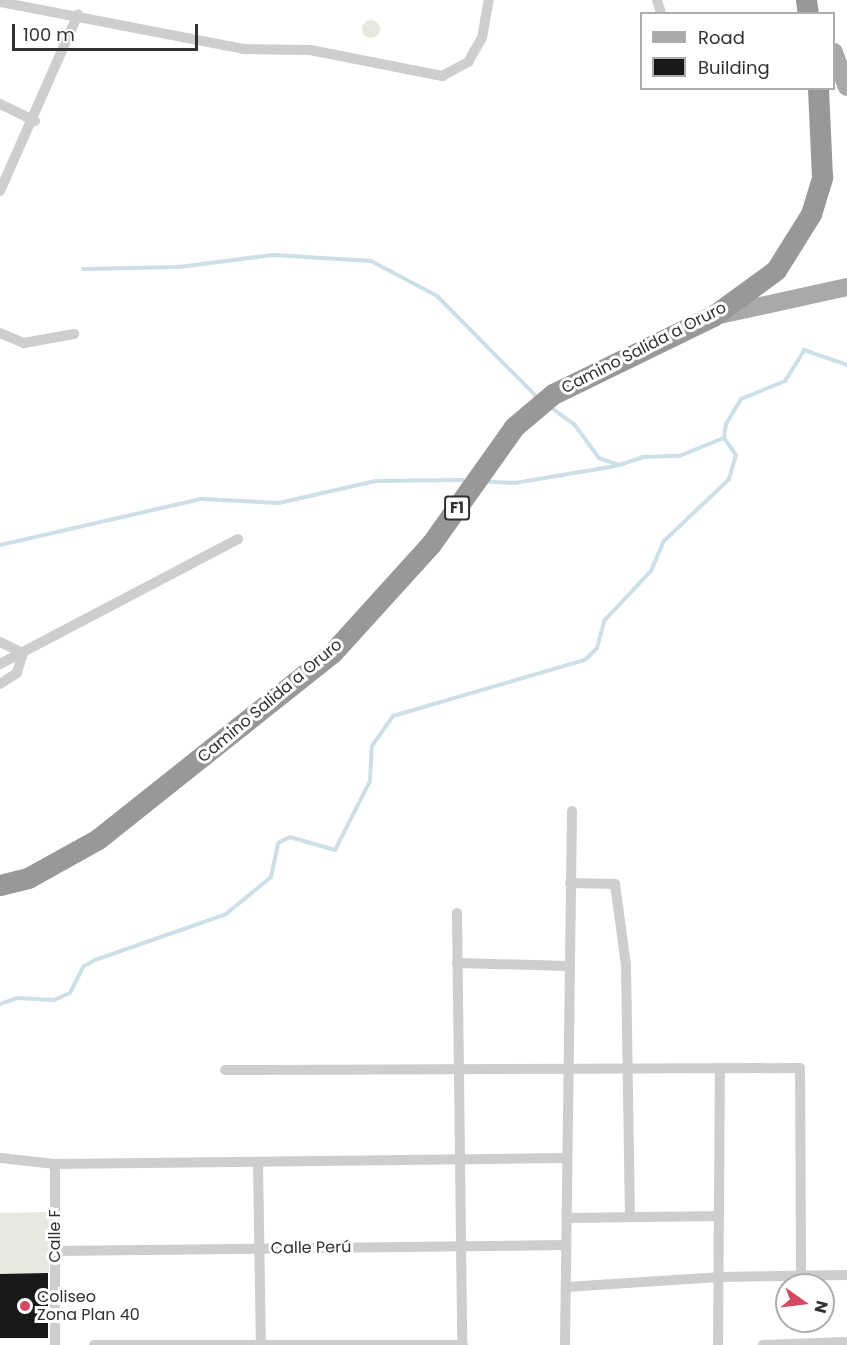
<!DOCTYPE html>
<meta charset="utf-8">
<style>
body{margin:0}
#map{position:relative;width:847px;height:1345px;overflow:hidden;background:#fff;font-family:Poppins,sans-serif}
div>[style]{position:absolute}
.green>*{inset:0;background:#e5e9de}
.round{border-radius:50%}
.stream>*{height:4px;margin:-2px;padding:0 2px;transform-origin:2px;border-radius:2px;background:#cde0e7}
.building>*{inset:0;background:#181818}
.street>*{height:10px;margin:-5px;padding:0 5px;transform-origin:5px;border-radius:5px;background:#cecece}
.primary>*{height:18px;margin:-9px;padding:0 9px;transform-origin:9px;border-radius:9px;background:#a9a9a9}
.highway>*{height:21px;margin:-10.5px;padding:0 10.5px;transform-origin:10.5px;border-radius:10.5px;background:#989898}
.dots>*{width:16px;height:16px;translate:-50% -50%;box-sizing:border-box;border:3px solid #fff;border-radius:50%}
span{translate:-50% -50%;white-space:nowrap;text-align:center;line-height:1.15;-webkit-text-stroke:6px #fff;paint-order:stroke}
.shield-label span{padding:2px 4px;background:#fff;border:2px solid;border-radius:4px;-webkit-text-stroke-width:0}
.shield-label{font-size:15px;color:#313131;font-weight:700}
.street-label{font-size:16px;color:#313131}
.poi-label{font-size:16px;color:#313131}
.left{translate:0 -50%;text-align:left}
.legend{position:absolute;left:640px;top:12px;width:195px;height:78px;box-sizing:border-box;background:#fff;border:2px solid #adadad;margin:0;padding:8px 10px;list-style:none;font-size:18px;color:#313131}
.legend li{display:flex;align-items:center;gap:12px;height:30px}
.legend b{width:30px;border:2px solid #adadad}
.north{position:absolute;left:775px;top:1273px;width:60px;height:60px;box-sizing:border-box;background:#fff;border:2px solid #adadad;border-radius:50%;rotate:104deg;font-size:16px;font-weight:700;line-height:24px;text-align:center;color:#313131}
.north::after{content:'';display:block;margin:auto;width:21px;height:27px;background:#d24961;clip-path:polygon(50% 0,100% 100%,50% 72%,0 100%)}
.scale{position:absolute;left:12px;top:24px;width:186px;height:27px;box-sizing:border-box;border:3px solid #313131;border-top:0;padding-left:8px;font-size:18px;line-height:21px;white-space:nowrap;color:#313131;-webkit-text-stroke:4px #fff;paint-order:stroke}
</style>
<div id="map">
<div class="green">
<i class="round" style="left:362px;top:20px;width:18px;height:18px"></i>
<i style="clip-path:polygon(49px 1212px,49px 1273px,0 1274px,0 1213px)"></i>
</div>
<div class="stream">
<i style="left:83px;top:269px;width:96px;rotate:-1.2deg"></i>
<i style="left:179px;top:267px;width:95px;rotate:-7.3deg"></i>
<i style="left:273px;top:255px;width:98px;rotate:3.5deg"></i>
<i style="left:371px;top:261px;width:75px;rotate:27.9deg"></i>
<i style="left:437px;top:296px;width:142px;rotate:45.3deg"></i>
<i style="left:553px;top:409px;width:26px;rotate:36deg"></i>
<i style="left:574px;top:424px;width:42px;rotate:53.7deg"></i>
<i style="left:599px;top:458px;width:21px;rotate:19deg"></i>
<i style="left:619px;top:465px;width:25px;rotate:-18deg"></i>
<i style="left:643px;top:457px;width:36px;rotate:-2deg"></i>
<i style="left:679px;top:456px;width:48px;rotate:-21.8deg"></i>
<i style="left:490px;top:482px;width:25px;rotate:2deg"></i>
<i style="left:515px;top:483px;width:102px;rotate:-9.6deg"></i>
<i style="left:0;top:545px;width:206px;rotate:-12.9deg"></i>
<i style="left:201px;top:499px;width:78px;rotate:2.9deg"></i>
<i style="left:279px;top:503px;width:99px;rotate:-12.8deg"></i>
<i style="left:376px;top:481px;width:87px;rotate:-0.7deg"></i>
<i style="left:0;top:1004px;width:18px;rotate:-19deg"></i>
<i style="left:17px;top:998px;width:37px;rotate:3deg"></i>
<i style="left:54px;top:1000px;width:17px;rotate:-24deg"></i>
<i style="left:70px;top:993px;width:30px;rotate:-63deg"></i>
<i style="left:84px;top:966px;width:13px;rotate:-29deg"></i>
<i style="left:95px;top:960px;width:139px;rotate:-19.3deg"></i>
<i style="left:226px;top:914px;width:58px;rotate:-39.4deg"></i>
<i style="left:271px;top:877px;width:35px;rotate:-78deg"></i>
<i style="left:278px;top:843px;width:13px;rotate:-27deg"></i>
<i style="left:290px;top:837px;width:47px;rotate:16.1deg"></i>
<i style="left:335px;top:850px;width:77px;rotate:-63.1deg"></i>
<i style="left:370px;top:781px;width:35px;rotate:-87deg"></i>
<i style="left:372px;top:746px;width:37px;rotate:-55deg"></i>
<i style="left:393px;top:716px;width:200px;rotate:-16.3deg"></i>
<i style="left:585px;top:660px;width:17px;rotate:-45deg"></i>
<i style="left:597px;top:648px;width:28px;rotate:-75deg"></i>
<i style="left:604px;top:621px;width:69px;rotate:-46.8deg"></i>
<i style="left:651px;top:571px;width:33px;rotate:-67deg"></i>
<i style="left:664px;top:541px;width:90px;rotate:-43.6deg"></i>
<i style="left:729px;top:479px;width:25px;rotate:-74deg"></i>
<i style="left:736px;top:455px;width:21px;rotate:-125deg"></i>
<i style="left:724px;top:438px;width:14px;rotate:-82deg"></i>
<i style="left:726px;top:424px;width:29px;rotate:-59deg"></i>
<i style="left:741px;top:399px;width:48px;rotate:-22.2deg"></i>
<i style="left:785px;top:381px;width:36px;rotate:-58deg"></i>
<i style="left:804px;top:350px;width:46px;rotate:19.2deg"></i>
</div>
<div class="building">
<i style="clip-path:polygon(48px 1273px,48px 1338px,0 1338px,0 1274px)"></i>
</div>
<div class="street">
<i style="left:657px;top:0;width:14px;rotate:73deg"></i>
<i style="left:0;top:2px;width:248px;rotate:10.9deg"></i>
<i style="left:243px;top:49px;width:67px;rotate:0.9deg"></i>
<i style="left:310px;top:50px;width:135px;rotate:11.1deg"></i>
<i style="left:442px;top:76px;width:30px;rotate:-28deg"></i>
<i style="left:468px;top:62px;width:28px;rotate:-60deg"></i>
<i style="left:482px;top:38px;width:39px;rotate:-80deg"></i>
<i style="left:0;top:104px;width:39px;rotate:26deg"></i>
<i style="left:0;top:191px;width:193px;rotate:-66.2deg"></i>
<i style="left:0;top:333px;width:26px;rotate:23deg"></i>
<i style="left:24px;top:343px;width:51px;rotate:-10.2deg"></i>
<i style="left:0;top:642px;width:25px;rotate:26deg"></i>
<i style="left:23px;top:653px;width:21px;rotate:107deg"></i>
<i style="left:17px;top:673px;width:20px;rotate:147deg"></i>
<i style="left:0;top:664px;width:269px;rotate:-27.7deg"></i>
<i style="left:570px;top:883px;width:45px;rotate:1.3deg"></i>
<i style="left:615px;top:884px;width:82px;rotate:82.3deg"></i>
<i style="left:626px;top:965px;width:252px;rotate:89.1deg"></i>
<i style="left:457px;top:913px;width:432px;rotate:89.3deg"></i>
<i style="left:457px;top:963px;width:112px;rotate:1.5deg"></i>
<i style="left:225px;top:1070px;width:575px;rotate:-0.2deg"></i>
<i style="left:800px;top:1068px;width:209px;rotate:89.7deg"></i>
<i style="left:0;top:1158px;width:55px;rotate:6.2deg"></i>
<i style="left:55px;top:1164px;width:512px;rotate:-0.67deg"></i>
<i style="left:258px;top:1162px;width:183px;rotate:89.1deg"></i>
<i style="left:567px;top:1218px;width:152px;rotate:-0.8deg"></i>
<i style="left:55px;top:1251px;width:511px;rotate:-0.67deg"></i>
<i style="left:566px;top:1287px;width:153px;rotate:-3.7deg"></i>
<i style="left:719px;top:1277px;width:128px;rotate:-0.9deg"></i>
<i style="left:55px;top:1345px;width:181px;rotate:-90deg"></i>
<i style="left:94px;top:1345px;width:369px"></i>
<i style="left:565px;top:1345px;width:534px;rotate:-89.25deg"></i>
<i style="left:718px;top:1345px;width:277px;rotate:-89.6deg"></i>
<i style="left:763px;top:1345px;width:84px;rotate:-2deg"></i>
</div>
<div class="primary">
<i style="left:834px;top:52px;width:37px;rotate:70deg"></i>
<i style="left:715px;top:316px;width:135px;rotate:-12.4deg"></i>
</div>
<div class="highway">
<i style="left:806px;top:0;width:14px;rotate:82deg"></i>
<i style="left:0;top:885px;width:29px;rotate:-14deg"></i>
<i style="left:28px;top:878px;width:80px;rotate:-29.1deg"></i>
<i style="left:98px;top:839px;width:300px;rotate:-38.5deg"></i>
<i style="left:333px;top:652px;width:146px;rotate:-47.8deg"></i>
<i style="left:431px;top:544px;width:143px;rotate:-54.6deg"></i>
<i style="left:514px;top:427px;width:51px;rotate:-40.2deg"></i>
<i style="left:553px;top:394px;width:178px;rotate:-26deg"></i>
<i style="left:713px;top:316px;width:78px;rotate:-36.1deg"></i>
<i style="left:776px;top:270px;width:66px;rotate:-58deg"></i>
<i style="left:811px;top:214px;width:39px;rotate:-73deg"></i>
<i style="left:822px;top:177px;width:89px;rotate:-92.6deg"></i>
</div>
<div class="dots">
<i style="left:25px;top:1306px;background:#d24961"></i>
</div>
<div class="shield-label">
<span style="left:457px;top:508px">F1</span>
</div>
<div class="street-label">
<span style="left:644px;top:348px;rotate:-27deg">Camino Salida a Oruro</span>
<span style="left:270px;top:701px;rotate:-40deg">Camino Salida a Oruro</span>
<span style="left:55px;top:1236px;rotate:-90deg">Calle F</span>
<span style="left:311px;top:1248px;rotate:-1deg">Calle Perú</span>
</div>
<div class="poi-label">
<span class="left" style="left:37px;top:1306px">Coliseo<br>Zona Plan 40</span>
</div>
<ul class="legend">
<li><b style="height:8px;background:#a9a9a9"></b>Road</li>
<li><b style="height:16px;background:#181818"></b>Building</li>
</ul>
<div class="north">N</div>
<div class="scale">100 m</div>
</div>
